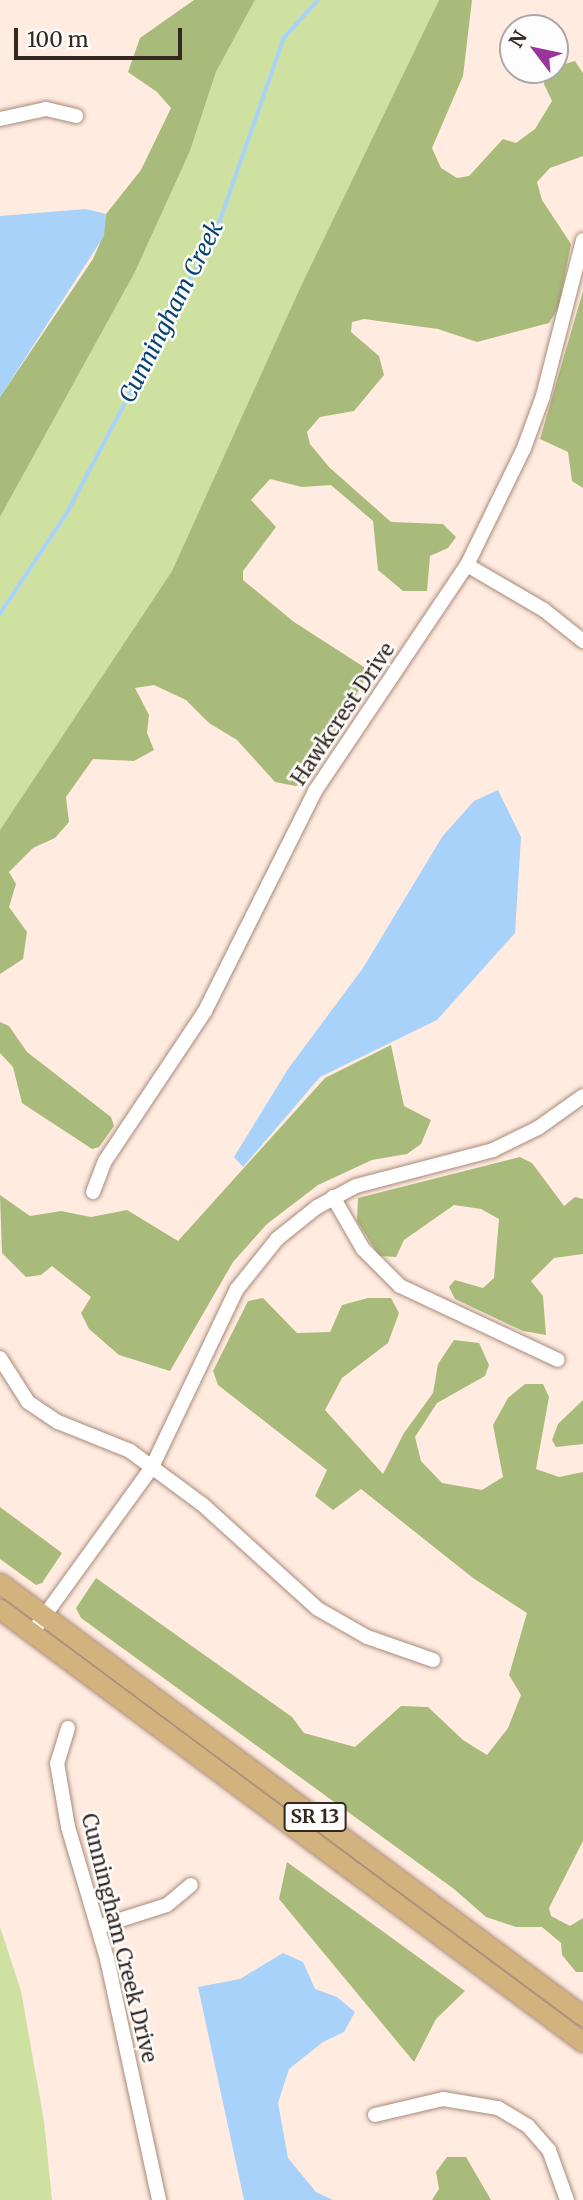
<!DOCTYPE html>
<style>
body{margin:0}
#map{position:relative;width:583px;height:2200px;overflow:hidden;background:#ffebe0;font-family:Merriweather,serif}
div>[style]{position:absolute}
.green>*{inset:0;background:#cfe1a1}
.forest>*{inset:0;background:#a9bb7b}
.water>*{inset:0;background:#a8d2f9}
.stream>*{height:3.5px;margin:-1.75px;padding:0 1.75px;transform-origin:1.75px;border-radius:1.75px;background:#a8d2f9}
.roads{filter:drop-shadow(0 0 2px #a88b7a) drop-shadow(0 0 2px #a88b7a)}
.minor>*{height:14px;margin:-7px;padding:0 7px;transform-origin:7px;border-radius:7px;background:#fff}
.major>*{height:19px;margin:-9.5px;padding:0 9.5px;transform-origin:9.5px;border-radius:9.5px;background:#d2b37d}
span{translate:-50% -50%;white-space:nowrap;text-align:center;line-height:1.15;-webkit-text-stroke:5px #fdfdfd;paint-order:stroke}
.shield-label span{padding:2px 5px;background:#fdfdfd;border:2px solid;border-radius:5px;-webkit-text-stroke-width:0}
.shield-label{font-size:19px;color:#332720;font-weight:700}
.street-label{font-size:21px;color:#332720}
.water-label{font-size:23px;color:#054470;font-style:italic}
.north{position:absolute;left:499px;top:14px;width:70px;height:70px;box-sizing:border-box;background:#fdfdfd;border:2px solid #aca7a5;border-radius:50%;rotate:302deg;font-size:19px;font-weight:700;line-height:28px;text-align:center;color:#332720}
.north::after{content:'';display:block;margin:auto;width:24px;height:32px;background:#99359a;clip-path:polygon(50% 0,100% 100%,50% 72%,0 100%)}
.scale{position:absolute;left:14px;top:28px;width:168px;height:32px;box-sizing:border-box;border:4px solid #332720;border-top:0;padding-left:9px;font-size:21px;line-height:24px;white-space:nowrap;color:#332720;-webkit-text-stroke:5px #fdfdfd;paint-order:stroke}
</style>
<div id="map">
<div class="green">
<i style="clip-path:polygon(255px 0,439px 0,300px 288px,172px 571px,0 830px,0 517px,135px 272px,190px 151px,216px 72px)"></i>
<i style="clip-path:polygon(0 1927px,21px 1991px,44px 2121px,52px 2200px,0 2200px)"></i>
</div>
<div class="forest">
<i style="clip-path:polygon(194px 0,255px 0,216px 72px,190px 151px,135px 272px,0 517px,0 397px,93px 259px,103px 236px,106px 214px,141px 170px,171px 108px,157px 92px,128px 72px,140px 38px)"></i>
<i style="clip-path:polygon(439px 0,472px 0,463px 76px,432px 148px,441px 168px,457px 178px,469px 176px,503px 139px,516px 143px,535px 129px,552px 101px,544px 84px,545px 70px,575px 61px,583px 73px,583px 156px,550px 168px,537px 182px,542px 200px,571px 244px,559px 307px,549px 323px,477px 342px,438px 329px,364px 319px,352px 322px,351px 332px,379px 356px,384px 375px,354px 411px,320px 417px,307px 432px,310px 444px,329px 467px,391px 522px,443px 524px,456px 537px,448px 548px,430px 556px,427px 591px,403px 591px,378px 570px,373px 521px,331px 485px,302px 487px,270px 479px,251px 500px,276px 527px,243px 571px,243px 580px,294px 622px,364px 667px,365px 679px,316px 767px,296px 786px,275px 782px,237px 740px,209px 723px,186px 700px,154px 685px,135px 688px,149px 715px,147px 733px,154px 750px,134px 761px,93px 759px,66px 797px,69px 822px,55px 838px,33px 848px,9px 872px,16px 884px,9px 907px,27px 932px,23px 959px,0 974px,0 830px,172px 571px,300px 288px)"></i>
<i style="clip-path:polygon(583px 291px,583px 488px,572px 481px,568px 452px,540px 439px)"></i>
<i style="clip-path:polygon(0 1022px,9px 1026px,27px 1052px,111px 1117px,114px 1126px,99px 1147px,92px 1149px,22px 1103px,13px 1067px,0 1053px)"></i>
<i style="clip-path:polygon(391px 1045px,404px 1106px,431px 1120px,421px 1144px,407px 1154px,372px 1160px,318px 1185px,267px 1224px,233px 1262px,170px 1371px,119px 1355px,89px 1329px,81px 1313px,91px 1297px,52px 1266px,41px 1275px,26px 1277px,2px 1253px,0 1195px,30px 1216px,61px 1211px,91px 1217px,127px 1210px,178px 1241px,325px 1078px)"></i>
<i style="clip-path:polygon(520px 1157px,532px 1163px,564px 1206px,575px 1197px,583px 1199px,583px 1254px,554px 1258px,531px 1281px,543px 1296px,546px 1335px,523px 1331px,455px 1299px,449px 1287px,455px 1280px,483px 1288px,494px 1278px,499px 1219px,481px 1209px,454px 1205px,404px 1240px,396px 1257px,379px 1256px,357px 1221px,358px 1198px)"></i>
<i style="clip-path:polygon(263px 1298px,297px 1333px,330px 1332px,342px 1305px,368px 1298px,391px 1298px,399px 1313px,388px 1343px,342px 1378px,325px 1410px,383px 1474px,404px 1433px,433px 1393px,438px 1364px,454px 1340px,479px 1343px,489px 1365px,485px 1376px,437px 1403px,415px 1437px,421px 1461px,442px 1483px,482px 1490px,503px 1477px,493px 1425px,508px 1398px,525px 1384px,543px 1384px,549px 1397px,536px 1469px,559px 1477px,583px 1472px,583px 1841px,549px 1908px,551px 1916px,570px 1926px,583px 1918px,583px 1972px,576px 1972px,562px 1955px,561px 1943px,542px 1927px,516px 1927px,486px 1917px,454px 1889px,81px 1618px,76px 1608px,96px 1578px,292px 1717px,304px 1733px,355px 1747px,401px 1706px,428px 1707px,463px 1740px,487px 1755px,508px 1728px,521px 1695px,509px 1675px,527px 1613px,473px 1578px,361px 1489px,333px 1510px,315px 1496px,327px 1470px,218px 1385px,213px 1371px,248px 1301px)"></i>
<i style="clip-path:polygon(583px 1400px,583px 1444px,556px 1447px,552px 1440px,558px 1424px)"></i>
<i style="clip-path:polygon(0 1507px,62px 1553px,42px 1583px,36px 1585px,0 1559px)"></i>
<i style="clip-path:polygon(287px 1862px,465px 1991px,436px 2019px,414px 2062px,279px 1899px)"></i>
<i style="clip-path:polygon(447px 2157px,466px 2157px,491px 2200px,432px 2200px,439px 2189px,436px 2172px)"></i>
</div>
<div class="water">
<i style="clip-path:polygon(86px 209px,106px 214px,104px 236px,0 397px,0 216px)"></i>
<i style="clip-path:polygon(498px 790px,521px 837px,515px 933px,437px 1020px,320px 1077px,243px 1167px,234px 1157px,288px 1069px,363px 968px,442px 837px,474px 801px)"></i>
<i style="clip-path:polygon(283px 1953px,303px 1962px,315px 1989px,337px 1997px,355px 2012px,344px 2032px,323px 2042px,289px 2069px,278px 2103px,288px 2158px,316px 2192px,333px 2200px,244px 2200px,198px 1987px,240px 1979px)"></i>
</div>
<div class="stream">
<i style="left:0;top:614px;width:121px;rotate:-56.4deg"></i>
<i style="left:67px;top:513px;width:324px;rotate:-62.2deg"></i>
<i style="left:218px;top:226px;width:199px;rotate:-70.7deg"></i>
<i style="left:284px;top:38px;width:51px;rotate:-48.2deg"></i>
</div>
<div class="roads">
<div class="minor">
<i style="left:0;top:119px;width:47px;rotate:-12.3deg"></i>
<i style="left:46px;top:109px;width:31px;rotate:13deg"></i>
<i style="left:467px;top:565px;width:89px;rotate:30.3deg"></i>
<i style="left:544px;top:610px;width:50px;rotate:38.5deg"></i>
<i style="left:93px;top:1192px;width:33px;rotate:-69deg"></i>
<i style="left:105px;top:1161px;width:180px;rotate:-56.3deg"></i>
<i style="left:205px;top:1011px;width:246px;rotate:-63.4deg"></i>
<i style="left:315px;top:791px;width:272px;rotate:-56.1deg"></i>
<i style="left:467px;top:565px;width:130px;rotate:-64deg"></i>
<i style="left:524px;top:448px;width:55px;rotate:-69.9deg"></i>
<i style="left:543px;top:396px;width:161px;rotate:-75.6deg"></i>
<i style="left:333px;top:1197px;width:60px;rotate:60deg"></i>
<i style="left:363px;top:1249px;width:52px;rotate:45deg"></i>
<i style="left:400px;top:1286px;width:174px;rotate:25.1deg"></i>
<i style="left:0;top:1358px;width:52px;rotate:57.5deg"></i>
<i style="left:28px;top:1402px;width:36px;rotate:34deg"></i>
<i style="left:58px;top:1422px;width:78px;rotate:21.9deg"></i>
<i style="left:130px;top:1451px;width:89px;rotate:36.4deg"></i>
<i style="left:202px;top:1504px;width:156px;rotate:42.2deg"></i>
<i style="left:318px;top:1609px;width:56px;rotate:29.7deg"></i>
<i style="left:367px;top:1637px;width:70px;rotate:19.2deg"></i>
<i style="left:32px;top:1633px;width:205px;rotate:-54.1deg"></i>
<i style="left:152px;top:1467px;width:197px;rotate:-64.5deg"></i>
<i style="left:237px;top:1289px;width:64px;rotate:-51.3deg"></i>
<i style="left:277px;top:1239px;width:51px;rotate:-38.7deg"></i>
<i style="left:317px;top:1207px;width:44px;rotate:-28.3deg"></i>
<i style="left:356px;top:1186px;width:142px;rotate:-14.7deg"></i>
<i style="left:493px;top:1150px;width:50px;rotate:-26.1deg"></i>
<i style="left:538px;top:1128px;width:55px;rotate:-35.4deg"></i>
<i style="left:68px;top:1728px;width:37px;rotate:107deg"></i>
<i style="left:57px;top:1763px;width:65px;rotate:80.2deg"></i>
<i style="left:68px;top:1827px;width:138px;rotate:73.5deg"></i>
<i style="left:107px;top:1959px;width:247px;rotate:77.8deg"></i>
<i style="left:98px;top:1927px;width:72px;rotate:-17.7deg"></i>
<i style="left:167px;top:1905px;width:31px;rotate:-40deg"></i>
<i style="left:375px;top:2115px;width:70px;rotate:-13.2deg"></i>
<i style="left:443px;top:2099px;width:56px;rotate:9.3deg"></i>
<i style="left:498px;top:2108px;width:35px;rotate:31deg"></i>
<i style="left:528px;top:2126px;width:32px;rotate:49deg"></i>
<i style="left:549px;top:2150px;width:53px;rotate:70.2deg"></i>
</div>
<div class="major">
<i style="left:0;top:1583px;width:726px;rotate:36.6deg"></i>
<i style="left:0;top:1609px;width:726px;rotate:36.6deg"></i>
</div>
</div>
<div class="shield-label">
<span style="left:315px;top:1817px">SR 13</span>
</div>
<div class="street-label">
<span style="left:343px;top:714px;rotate:-56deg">Hawkcrest Drive</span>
<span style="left:119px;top:1938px;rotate:76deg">Cunningham Creek Drive</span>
</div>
<div class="water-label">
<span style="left:171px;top:312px;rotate:-63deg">Cunningham Creek</span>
</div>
<div class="north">N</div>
<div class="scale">100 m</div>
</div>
